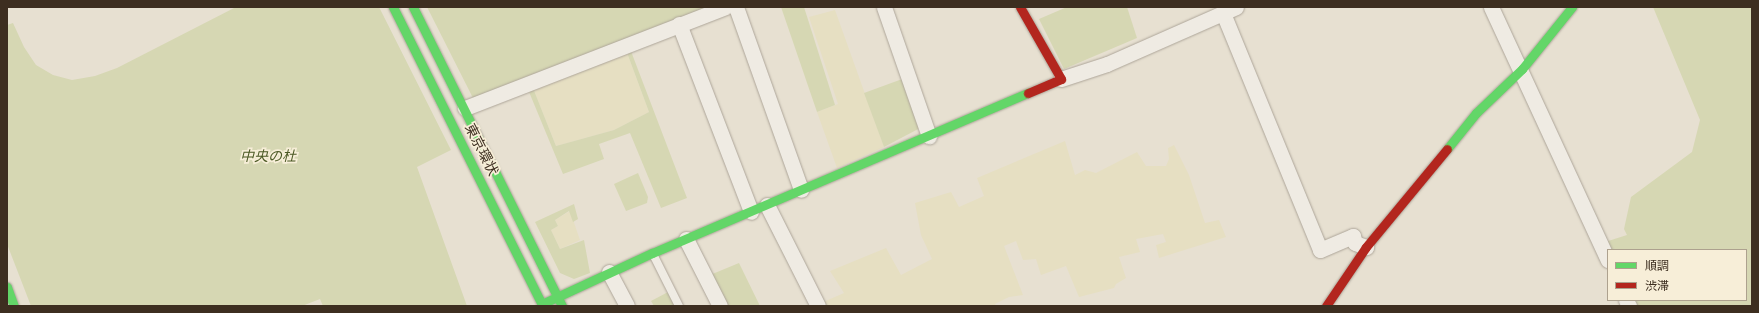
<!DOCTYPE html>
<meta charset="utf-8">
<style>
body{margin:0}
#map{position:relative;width:1759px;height:313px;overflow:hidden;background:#e7e0d1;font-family:"Times New Roman","Noto Sans JP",serif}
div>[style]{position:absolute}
.farmland>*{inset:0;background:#e6dfc2}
.green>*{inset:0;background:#d6d7b3}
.roads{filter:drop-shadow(0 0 1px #ada599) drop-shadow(0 0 1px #ada599)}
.lane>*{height:8px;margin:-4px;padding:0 4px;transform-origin:4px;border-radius:4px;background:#efebe3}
.street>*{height:15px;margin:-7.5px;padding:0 7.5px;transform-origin:7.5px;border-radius:7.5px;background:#efebe3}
.fast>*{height:9px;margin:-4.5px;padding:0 4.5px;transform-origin:4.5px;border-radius:4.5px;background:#63d668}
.jam>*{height:9px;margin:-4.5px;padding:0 4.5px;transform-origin:4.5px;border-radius:4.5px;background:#b3261e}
span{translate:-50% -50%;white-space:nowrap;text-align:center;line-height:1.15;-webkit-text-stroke:3.5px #f7eed8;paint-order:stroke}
.street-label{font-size:14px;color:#3d2e20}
.park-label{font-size:14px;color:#4d5a26;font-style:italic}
.frame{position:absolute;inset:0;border:8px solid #3d2e20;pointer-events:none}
.legend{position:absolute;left:1607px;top:249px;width:140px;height:52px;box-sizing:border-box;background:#f7eed8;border:1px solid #ada18e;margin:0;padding:5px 7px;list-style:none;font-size:12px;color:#3d2e20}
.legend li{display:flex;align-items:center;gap:8px;height:20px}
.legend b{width:20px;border:1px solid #ada18e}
</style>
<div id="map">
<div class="farmland">
<i style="clip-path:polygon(835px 10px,884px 147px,837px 168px,817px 112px,838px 104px,809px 17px)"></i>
<i style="clip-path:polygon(626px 50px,649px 112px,614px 130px,556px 146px,533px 88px)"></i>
<i style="clip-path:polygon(1065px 141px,1075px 175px,1085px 170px,1096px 173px,1137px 152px,1146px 166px,1166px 166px,1169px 159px,1168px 148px,1174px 145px,1189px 175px,1205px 223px,1219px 220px,1226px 237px,1159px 258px,1156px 245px,1166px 242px,1163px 234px,1136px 239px,1140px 252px,1119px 257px,1126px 278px,1116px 284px,1114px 288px,1079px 297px,1066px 266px,1041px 275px,1036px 259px,1023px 260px,1016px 241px,1004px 246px,1023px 295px,1009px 297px,995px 304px,996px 306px,823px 306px,821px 303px,844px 293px,830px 271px,886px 248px,901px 275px,932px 259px,921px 235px,915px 203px,951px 192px,959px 207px,984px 196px,977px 178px)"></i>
<i style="clip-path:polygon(570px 211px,580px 240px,560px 249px,551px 230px,558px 226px,555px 220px)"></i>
</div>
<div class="green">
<i style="clip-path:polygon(236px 7px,379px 7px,451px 150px,417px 167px,467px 306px,323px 306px,320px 299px,302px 306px,31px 306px,7px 244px,7px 25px,13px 23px,24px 47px,36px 65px,53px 75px,72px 80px,95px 76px,117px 68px)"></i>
<i style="clip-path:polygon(427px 7px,716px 7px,475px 102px)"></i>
<i style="clip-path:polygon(781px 7px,804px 7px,835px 105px,817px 112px)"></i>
<i style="clip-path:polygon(1067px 7px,1127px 7px,1137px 38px,1064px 69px,1039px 19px)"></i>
<i style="clip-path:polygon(1653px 7px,1752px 7px,1752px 306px,1633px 306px,1630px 300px,1746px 300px,1746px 250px,1609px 250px,1605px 242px,1627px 235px,1624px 229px,1631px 197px,1692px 152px,1700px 120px)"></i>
<i style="clip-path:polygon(evenodd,629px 46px,687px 198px,661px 208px,630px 133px,599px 144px,604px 159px,563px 174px,527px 87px,629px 46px,626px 50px,649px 112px,614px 130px,556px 146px,533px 88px,626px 50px)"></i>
<i style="clip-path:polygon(905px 78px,922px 127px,884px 147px,864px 93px)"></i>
<i style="clip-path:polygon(638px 173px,648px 197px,647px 203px,626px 211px,614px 184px)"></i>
<i style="clip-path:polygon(574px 204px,578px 219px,573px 222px,569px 211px,555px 220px,558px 226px,551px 230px,560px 249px,584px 240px,590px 273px,574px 279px,560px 273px,535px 222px)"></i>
<i style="clip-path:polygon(739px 263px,760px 306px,725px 306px,710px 275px)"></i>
<i style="clip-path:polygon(670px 291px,677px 306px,654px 306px,651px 301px)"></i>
</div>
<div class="roads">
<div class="lane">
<i style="left:653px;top:254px;width:58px;rotate:63.4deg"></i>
</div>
<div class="street">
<i style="left:736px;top:7px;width:194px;rotate:70.4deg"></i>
<i style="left:884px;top:7px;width:137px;rotate:70.8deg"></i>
<i style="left:1491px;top:7px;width:279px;rotate:65.2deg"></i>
<i style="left:1223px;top:13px;width:256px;rotate:67.7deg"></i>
<i style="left:1320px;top:250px;width:36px;rotate:-23deg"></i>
<i style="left:1353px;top:236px;width:7px;rotate:74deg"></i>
<i style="left:1355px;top:243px;width:12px;rotate:20deg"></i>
<i style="left:679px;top:24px;width:201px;rotate:69deg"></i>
<i style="left:1061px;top:79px;width:48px;rotate:-18.1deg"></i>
<i style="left:1107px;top:64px;width:141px;rotate:-23.8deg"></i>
<i style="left:465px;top:108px;width:279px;rotate:-21.2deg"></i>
<i style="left:767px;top:205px;width:113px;rotate:63.2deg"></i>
<i style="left:686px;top:239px;width:75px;rotate:63.1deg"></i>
<i style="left:609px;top:272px;width:38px;rotate:62deg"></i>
<i style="left:1626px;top:300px;width:7px;rotate:63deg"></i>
</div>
<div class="fast">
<i style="left:393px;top:7px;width:335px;rotate:63.4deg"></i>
<i style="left:413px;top:7px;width:334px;rotate:63.5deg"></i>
<i style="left:1447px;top:149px;width:46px;rotate:-51.1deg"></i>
<i style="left:1476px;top:113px;width:64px;rotate:-43.7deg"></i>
<i style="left:1522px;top:69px;width:80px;rotate:-51.1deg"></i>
<i style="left:7px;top:287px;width:20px;rotate:70deg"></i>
<i style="left:542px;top:304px;width:121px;rotate:-24.9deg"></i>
<i style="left:652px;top:253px;width:409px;rotate:-23.1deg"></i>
</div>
<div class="jam">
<i style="left:1020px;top:7px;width:83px;rotate:60.3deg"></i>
<i style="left:1061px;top:79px;width:36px;rotate:157deg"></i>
<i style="left:1326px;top:306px;width:71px;rotate:-55.9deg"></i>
<i style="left:1366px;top:247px;width:127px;rotate:-50.4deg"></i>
</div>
</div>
<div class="street-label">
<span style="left:481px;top:150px;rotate:63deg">東京環状</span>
</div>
<div class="park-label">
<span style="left:268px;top:157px">中央の杜</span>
</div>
<div class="frame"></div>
<ul class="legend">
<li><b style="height:5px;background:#63d668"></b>順調</li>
<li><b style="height:5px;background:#b3261e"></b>渋滞</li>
</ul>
</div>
